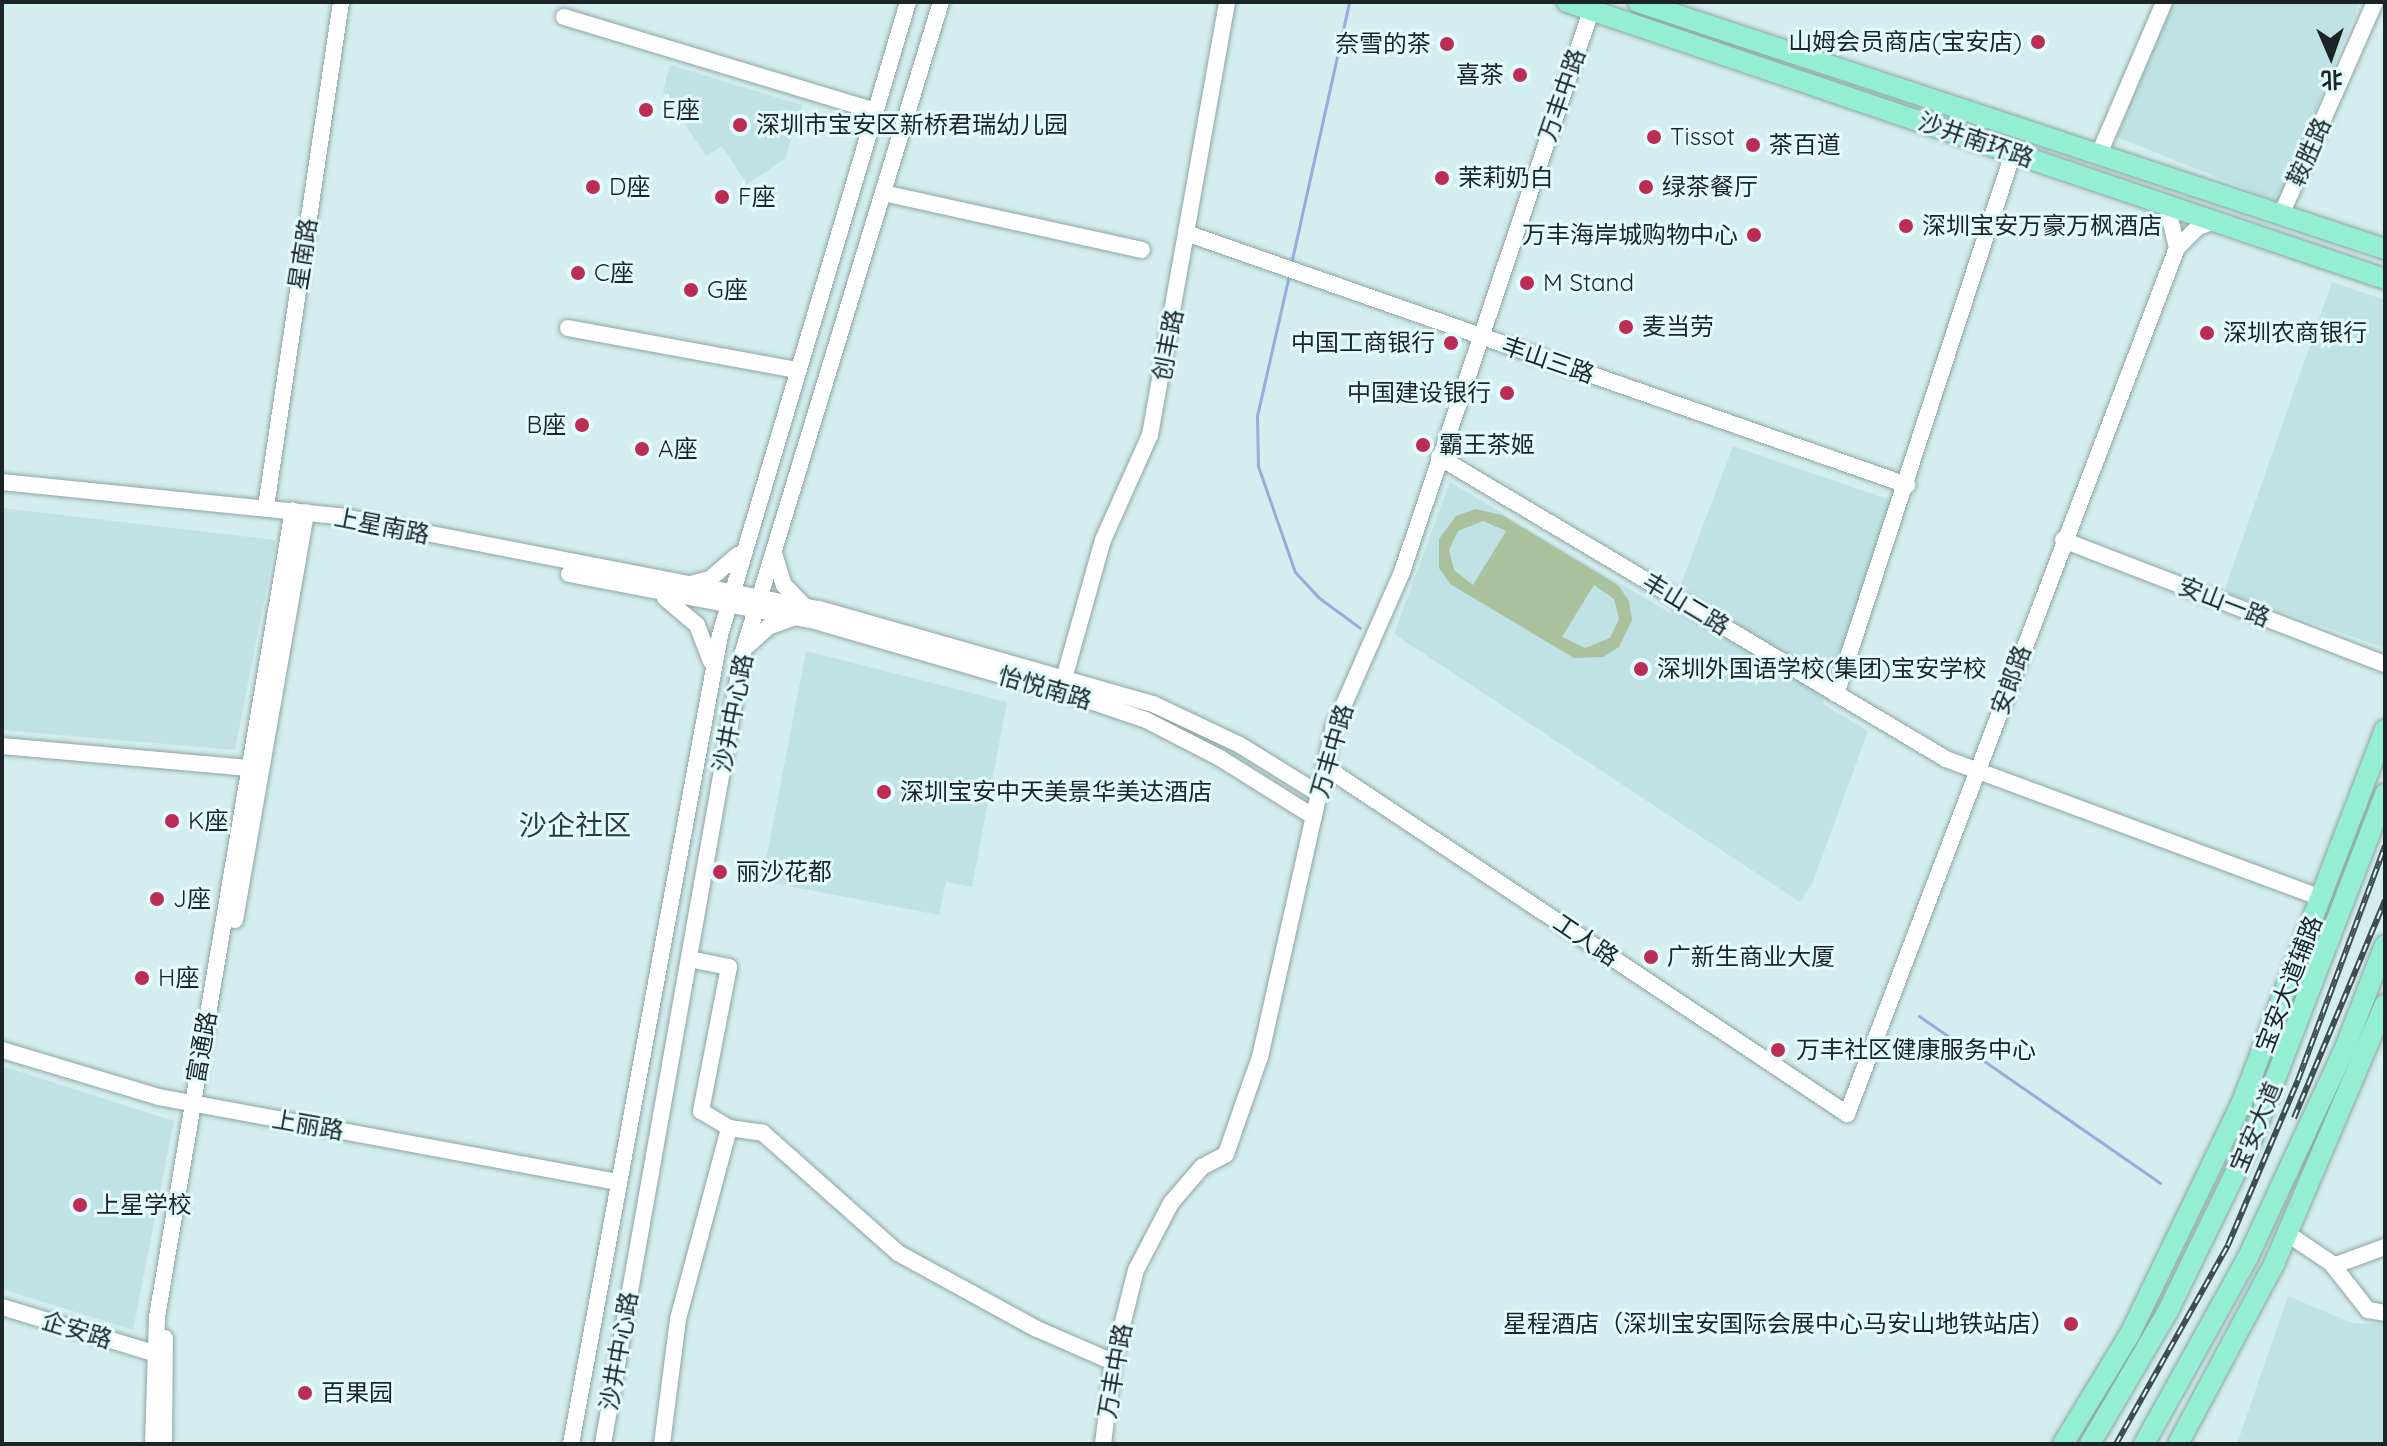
<!DOCTYPE html>
<meta charset="utf-8">
<style>
body{margin:0}
#map{position:relative;width:2387px;height:1446px;overflow:hidden;background:#d4edef;font-family:Quicksand,"Noto Sans SC",sans-serif}
div>[style]{position:absolute}
.built>*{inset:0;background:#c1e2e4}
.green>*{inset:0;background:#aac19e}
.stream>*{height:3px;margin:-1.5px;padding:0 1.5px;transform-origin:1.5px;border-radius:1.5px;background:#99abdb}
.roads{filter:drop-shadow(0 0 2px #8da4a5) drop-shadow(0 0 2px #8da4a5)}
.minor>*{height:16px;margin:-8px;padding:0 8px;transform-origin:8px;border-radius:8px;background:#fff}
.major>*{height:20px;margin:-10px;padding:0 10px;transform-origin:10px;border-radius:10px;background:#94eed2}
.rail>*{height:6px;margin-top:-3px;transform-origin:0;background:repeating-linear-gradient(90deg,#e2fafc 0 9px,#414e4f 0 18px);box-sizing:border-box;border-block:2px solid #414e4f}
.dots>*{width:22px;height:22px;translate:-50% -50%;box-sizing:border-box;border:4px solid #e2fafc;border-radius:50%}
span{translate:-50% -50%;white-space:nowrap;text-align:center;line-height:1.15;-webkit-text-stroke:6px #e2fafc;paint-order:stroke}
.poi-label{font-size:24px;color:#1c2526}
.right{translate:-100% -50%;text-align:right}
.left{translate:0 -50%;text-align:left}
.street-label{font-size:24px;color:#1c2526}
.quarter-label{font-size:28px;color:#273c3d}
.frame{position:absolute;inset:0;border:4px solid #1c2526;pointer-events:none}
.north{position:absolute;left:2291px;top:16px;width:80px;height:80px;-webkit-text-stroke:6px #e2fafc;paint-order:stroke;rotate:178deg;font-size:22px;font-weight:700;line-height:32px;text-align:center;color:#1c2526}
.north::after{content:'';display:block;margin:auto;width:28px;height:36px;background:#1c2526;clip-path:polygon(50% 0,100% 100%,50% 72%,0 100%)}
</style>
<div id="map">
<div class="built">
<i style="clip-path:polygon(2172px 2px,2360px 2px,2278px 202px,2117px 137px)"></i>
<i style="clip-path:polygon(670px 65px,802px 105px,785px 159px,747px 184px,722px 146px,706px 156px,663px 91px)"></i>
<i style="clip-path:polygon(2332px 282px,2385px 300px,2385px 648px,2224px 592px)"></i>
<i style="clip-path:polygon(1733px 446px,1893px 501px,1823px 704px,1868px 731px,1812px 884px,1800px 902px,1394px 634px,1450px 482px,1670px 613px)"></i>
<i style="clip-path:polygon(2px 508px,276px 540px,235px 750px,2px 730px)"></i>
<i style="clip-path:polygon(806px 651px,1007px 702px,972px 887px,946px 882px,939px 915px,762px 881px)"></i>
<i style="clip-path:polygon(2px 1066px,174px 1121px,133px 1330px,2px 1289px)"></i>
<i style="clip-path:polygon(2288px 1296px,2352px 1323px,2385px 1324px,2385px 1444px,2237px 1444px)"></i>
</div>
<div class="green">
<i style="clip-path:polygon(evenodd,1475px 509px,1502px 515px,1618px 585px,1629px 601px,1632px 620px,1619px 647px,1603px 657px,1574px 658px,1450px 584px,1439px 568px,1439px 539px,1456px 516px,1475px 509px,1483px 521px,1506px 531px,1473px 585px,1454px 570px,1449px 550px,1458px 531px,1483px 521px,1475px 509px,1594px 585px,1614px 599px,1619px 619px,1610px 638px,1585px 648px,1562px 637px,1594px 585px)"></i>
</div>
<div class="stream">
<i style="left:1291px;top:264px;width:268px;rotate:-77.5deg"></i>
<i style="left:1289px;top:275px;width:145px;rotate:102.8deg"></i>
<i style="left:1257px;top:416px;width:50px;rotate:88.9deg"></i>
<i style="left:1258px;top:466px;width:112px;rotate:70.8deg"></i>
<i style="left:1295px;top:572px;width:34px;rotate:47deg"></i>
<i style="left:1318px;top:597px;width:52px;rotate:36.4deg"></i>
<i style="left:1919px;top:1016px;width:293px;rotate:34.7deg"></i>
</div>
<div class="roads">
<div class="minor">
<i style="left:564px;top:17px;width:325px;rotate:16.8deg"></i>
<i style="left:2099px;top:154px;width:165px;rotate:-66.8deg"></i>
<i style="left:883px;top:193px;width:265px;rotate:12.4deg"></i>
<i style="left:2167px;top:205px;width:44px;rotate:76.9deg"></i>
<i style="left:2281px;top:215px;width:233px;rotate:-66.2deg"></i>
<i style="left:1189px;top:234px;width:761px;rotate:19.27deg"></i>
<i style="left:568px;top:328px;width:232px;rotate:10.4deg"></i>
<i style="left:1439px;top:457px;width:590px;rotate:30.78deg"></i>
<i style="left:1946px;top:759px;width:401px;rotate:20.3deg"></i>
<i style="left:2px;top:482px;width:344px;rotate:5.8deg"></i>
<i style="left:344px;top:517px;width:484px;rotate:11deg"></i>
<i style="left:819px;top:609px;width:347px;rotate:15.9deg"></i>
<i style="left:1153px;top:704px;width:96px;rotate:25.2deg"></i>
<i style="left:1240px;top:745px;width:93px;rotate:31.8deg"></i>
<i style="left:266px;top:507px;width:511px;rotate:-81.55deg"></i>
<i style="left:2063px;top:540px;width:345px;rotate:21.1deg"></i>
<i style="left:774px;top:553px;width:34px;rotate:73deg"></i>
<i style="left:784px;top:585px;width:28px;rotate:46deg"></i>
<i style="left:569px;top:574px;width:250px;rotate:10.8deg"></i>
<i style="left:815px;top:621px;width:290px;rotate:16.2deg"></i>
<i style="left:1093px;top:702px;width:56px;rotate:18.8deg"></i>
<i style="left:1146px;top:720px;width:83px;rotate:27.2deg"></i>
<i style="left:1220px;top:758px;width:111px;rotate:32.1deg"></i>
<i style="left:687px;top:585px;width:24px;rotate:-15deg"></i>
<i style="left:710px;top:579px;width:37px;rotate:-41deg"></i>
<i style="left:665px;top:598px;width:42px;rotate:40.2deg"></i>
<i style="left:697px;top:625px;width:39px;rotate:69deg"></i>
<i style="left:746px;top:647px;width:30px;rotate:-42deg"></i>
<i style="left:768px;top:627px;width:27px;rotate:-20deg"></i>
<i style="left:1065px;top:675px;width:140px;rotate:-74.3deg"></i>
<i style="left:1103px;top:540px;width:115px;rotate:-65.9deg"></i>
<i style="left:1150px;top:435px;width:440px;rotate:-79.9deg"></i>
<i style="left:1836px;top:694px;width:569px;rotate:-71.88deg"></i>
<i style="left:2px;top:746px;width:248px;rotate:5.1deg"></i>
<i style="left:1325px;top:767px;width:627px;rotate:33.61deg"></i>
<i style="left:1847px;top:1114px;width:927px;rotate:-69.14deg"></i>
<i style="left:2177px;top:248px;width:30px;rotate:-45deg"></i>
<i style="left:2198px;top:227px;width:18px;rotate:-19deg"></i>
<i style="left:235px;top:920px;width:414px;rotate:-80.1deg"></i>
<i style="left:689px;top:959px;width:41px;rotate:11.3deg"></i>
<i style="left:729px;top:967px;width:147px;rotate:101deg"></i>
<i style="left:701px;top:1111px;width:33px;rotate:31deg"></i>
<i style="left:729px;top:1128px;width:34px;rotate:8deg"></i>
<i style="left:763px;top:1133px;width:181px;rotate:41.6deg"></i>
<i style="left:898px;top:1253px;width:158px;rotate:28.7deg"></i>
<i style="left:1037px;top:1329px;width:83px;rotate:23.5deg"></i>
<i style="left:2px;top:1050px;width:164px;rotate:16.7deg"></i>
<i style="left:159px;top:1097px;width:467px;rotate:10.5deg"></i>
<i style="left:2288px;top:1234px;width:52px;rotate:34deg"></i>
<i style="left:2331px;top:1263px;width:60px;rotate:51.8deg"></i>
<i style="left:2368px;top:1310px;width:17px;rotate:10deg"></i>
<i style="left:2333px;top:1266px;width:55px;rotate:-20.1deg"></i>
<i style="left:2px;top:1307px;width:158px;rotate:16.9deg"></i>
<i style="left:153px;top:1444px;width:127px;rotate:-88.2deg"></i>
<i style="left:157px;top:1317px;width:818px;rotate:-80.43deg"></i>
<i style="left:164px;top:1444px;width:106px;rotate:-89.5deg"></i>
<i style="left:571px;top:1444px;width:823px;rotate:-79.56deg"></i>
<i style="left:720px;top:635px;width:660px;rotate:-73.46deg"></i>
<i style="left:603px;top:1444px;width:804px;rotate:-79.98deg"></i>
<i style="left:743px;top:652px;width:679px;rotate:-73.06deg"></i>
<i style="left:662px;top:1444px;width:126px;rotate:-82.7deg"></i>
<i style="left:678px;top:1319px;width:198px;rotate:-75deg"></i>
<i style="left:1103px;top:1444px;width:83px;rotate:-83deg"></i>
<i style="left:1113px;top:1362px;width:95px;rotate:-76deg"></i>
<i style="left:1136px;top:1270px;width:76px;rotate:-62.4deg"></i>
<i style="left:1171px;top:1203px;width:48px;rotate:-49.3deg"></i>
<i style="left:1202px;top:1167px;width:27px;rotate:-28deg"></i>
<i style="left:1226px;top:1154px;width:49px;rotate:-70.8deg"></i>
<i style="left:1242px;top:1108px;width:54px;rotate:-70.6deg"></i>
<i style="left:1260px;top:1057px;width:338px;rotate:-77.4deg"></i>
<i style="left:1334px;top:727px;width:169px;rotate:-66.3deg"></i>
<i style="left:1402px;top:572px;width:601px;rotate:-71.38deg"></i>
</div>
<div class="major">
<i style="left:1567px;top:2px;width:864px;rotate:18.71deg"></i>
<i style="left:1638px;top:2px;width:787px;rotate:18.3deg"></i>
<i style="left:2063px;top:1444px;width:129px;rotate:-58.7deg"></i>
<i style="left:2130px;top:1334px;width:258px;rotate:-64.2deg"></i>
<i style="left:2242px;top:1102px;width:399px;rotate:-69deg"></i>
<i style="left:2090px;top:1444px;width:152px;rotate:-59.6deg"></i>
<i style="left:2167px;top:1313px;width:194px;rotate:-64deg"></i>
<i style="left:2252px;top:1139px;width:370px;rotate:-68.9deg"></i>
<i style="left:2144px;top:1444px;width:214px;rotate:-60.9deg"></i>
<i style="left:2248px;top:1257px;width:230px;rotate:-65.1deg"></i>
<i style="left:2345px;top:1048px;width:110px;rotate:-68.8deg"></i>
<i style="left:2178px;top:1444px;width:206px;rotate:-61.9deg"></i>
<i style="left:2275px;top:1262px;width:280px;rotate:-66.9deg"></i>
</div>
</div>
<div class="rail">
<i style="left:2294px;top:1118px;width:236px;rotate:-67.3deg"></i>
<i style="left:2116px;top:1444px;width:228px;rotate:-60.6deg"></i>
<i style="left:2228px;top:1245px;width:179px;rotate:-67deg"></i>
<i style="left:2298px;top:1080px;width:250px;rotate:-69.6deg"></i>
</div>
<div class="dots">
<i style="left:2038px;top:42px;background:#bc2d55"></i>
<i style="left:1447px;top:44px;background:#bc2d55"></i>
<i style="left:1520px;top:75px;background:#bc2d55"></i>
<i style="left:646px;top:110px;background:#bc2d55"></i>
<i style="left:740px;top:125px;background:#bc2d55"></i>
<i style="left:1654px;top:137px;background:#bc2d55"></i>
<i style="left:1753px;top:145px;background:#bc2d55"></i>
<i style="left:1442px;top:178px;background:#bc2d55"></i>
<i style="left:593px;top:187px;background:#bc2d55"></i>
<i style="left:1646px;top:187px;background:#bc2d55"></i>
<i style="left:722px;top:197px;background:#bc2d55"></i>
<i style="left:1906px;top:226px;background:#bc2d55"></i>
<i style="left:1754px;top:235px;background:#bc2d55"></i>
<i style="left:578px;top:273px;background:#bc2d55"></i>
<i style="left:1527px;top:283px;background:#bc2d55"></i>
<i style="left:691px;top:290px;background:#bc2d55"></i>
<i style="left:1626px;top:327px;background:#bc2d55"></i>
<i style="left:2207px;top:333px;background:#bc2d55"></i>
<i style="left:1451px;top:343px;background:#bc2d55"></i>
<i style="left:1507px;top:393px;background:#bc2d55"></i>
<i style="left:582px;top:425px;background:#bc2d55"></i>
<i style="left:1423px;top:445px;background:#bc2d55"></i>
<i style="left:642px;top:449px;background:#bc2d55"></i>
<i style="left:1641px;top:669px;background:#bc2d55"></i>
<i style="left:884px;top:792px;background:#bc2d55"></i>
<i style="left:172px;top:821px;background:#bc2d55"></i>
<i style="left:720px;top:872px;background:#bc2d55"></i>
<i style="left:157px;top:899px;background:#bc2d55"></i>
<i style="left:1651px;top:957px;background:#bc2d55"></i>
<i style="left:142px;top:978px;background:#bc2d55"></i>
<i style="left:1778px;top:1050px;background:#bc2d55"></i>
<i style="left:80px;top:1205px;background:#bc2d55"></i>
<i style="left:2071px;top:1324px;background:#bc2d55"></i>
<i style="left:305px;top:1393px;background:#bc2d55"></i>
</div>
<div class="poi-label">
<span class="right" style="left:2022px;top:42px">山姆会员商店(宝安店)</span>
<span class="right" style="left:1431px;top:44px">奈雪的茶</span>
<span class="right" style="left:1504px;top:75px">喜茶</span>
<span class="left" style="left:662px;top:110px">E座</span>
<span class="left" style="left:756px;top:125px">深圳市宝安区新桥君瑞幼儿园</span>
<span class="left" style="left:1670px;top:137px">Tissot</span>
<span class="left" style="left:1769px;top:145px">茶百道</span>
<span class="left" style="left:1458px;top:178px">茉莉奶白</span>
<span class="left" style="left:609px;top:187px">D座</span>
<span class="left" style="left:1662px;top:187px">绿茶餐厅</span>
<span class="left" style="left:738px;top:197px">F座</span>
<span class="left" style="left:1922px;top:226px">深圳宝安万豪万枫酒店</span>
<span class="right" style="left:1738px;top:235px">万丰海岸城购物中心</span>
<span class="left" style="left:594px;top:273px">C座</span>
<span class="left" style="left:1543px;top:283px">M Stand</span>
<span class="left" style="left:707px;top:290px">G座</span>
<span class="left" style="left:1642px;top:327px">麦当劳</span>
<span class="left" style="left:2223px;top:333px">深圳农商银行</span>
<span class="right" style="left:1435px;top:343px">中国工商银行</span>
<span class="right" style="left:1491px;top:393px">中国建设银行</span>
<span class="right" style="left:566px;top:425px">B座</span>
<span class="left" style="left:1439px;top:445px">霸王茶姬</span>
<span class="left" style="left:658px;top:449px">A座</span>
<span class="left" style="left:1657px;top:669px">深圳外国语学校(集团)宝安学校</span>
<span class="left" style="left:900px;top:792px">深圳宝安中天美景华美达酒店</span>
<span class="left" style="left:188px;top:821px">K座</span>
<span class="left" style="left:736px;top:872px">丽沙花都</span>
<span class="left" style="left:173px;top:899px">J座</span>
<span class="left" style="left:1667px;top:957px">广新生商业大厦</span>
<span class="left" style="left:158px;top:978px">H座</span>
<span class="left" style="left:1796px;top:1050px">万丰社区健康服务中心</span>
<span class="left" style="left:96px;top:1205px">上星学校</span>
<span class="right" style="left:2055px;top:1324px">星程酒店（深圳宝安国际会展中心马安山地铁站店）</span>
<span class="left" style="left:321px;top:1393px">百果园</span>
</div>
<div class="street-label">
<span style="left:1562px;top:95px;rotate:-71deg">万丰中路</span>
<span style="left:1976px;top:140px;rotate:19deg">沙井南环路</span>
<span style="left:2309px;top:152px;rotate:-66deg">鞍胜路</span>
<span style="left:303px;top:254px;rotate:-81deg">星南路</span>
<span style="left:1168px;top:345px;rotate:-79deg">创丰路</span>
<span style="left:1548px;top:360px;rotate:19deg">丰山三路</span>
<span style="left:382px;top:526px;rotate:11deg">上星南路</span>
<span style="left:2224px;top:602px;rotate:21deg">安山一路</span>
<span style="left:1686px;top:604px;rotate:31deg">丰山二路</span>
<span style="left:2011px;top:680px;rotate:-70deg">安郎路</span>
<span style="left:1045px;top:688px;rotate:16deg">怡悦南路</span>
<span style="left:733px;top:713px;rotate:-79deg">沙井中心路</span>
<span style="left:1332px;top:751px;rotate:-74deg">万丰中路</span>
<span style="left:1586px;top:940px;rotate:34deg">工人路</span>
<span style="left:2289px;top:984px;rotate:-69deg">宝安大道辅路</span>
<span style="left:202px;top:1047px;rotate:-80deg">富通路</span>
<span style="left:308px;top:1125px;rotate:10deg">上丽路</span>
<span style="left:2256px;top:1127px;rotate:-67deg">宝安大道</span>
<span style="left:77px;top:1330px;rotate:17deg">企安路</span>
<span style="left:619px;top:1351px;rotate:-80deg">沙井中心路</span>
<span style="left:1115px;top:1371px;rotate:-80deg">万丰中路</span>
</div>
<div class="quarter-label">
<span style="left:575px;top:825px">沙企社区</span>
</div>
<div class="frame"></div>
<div class="north">北</div>
</div>
